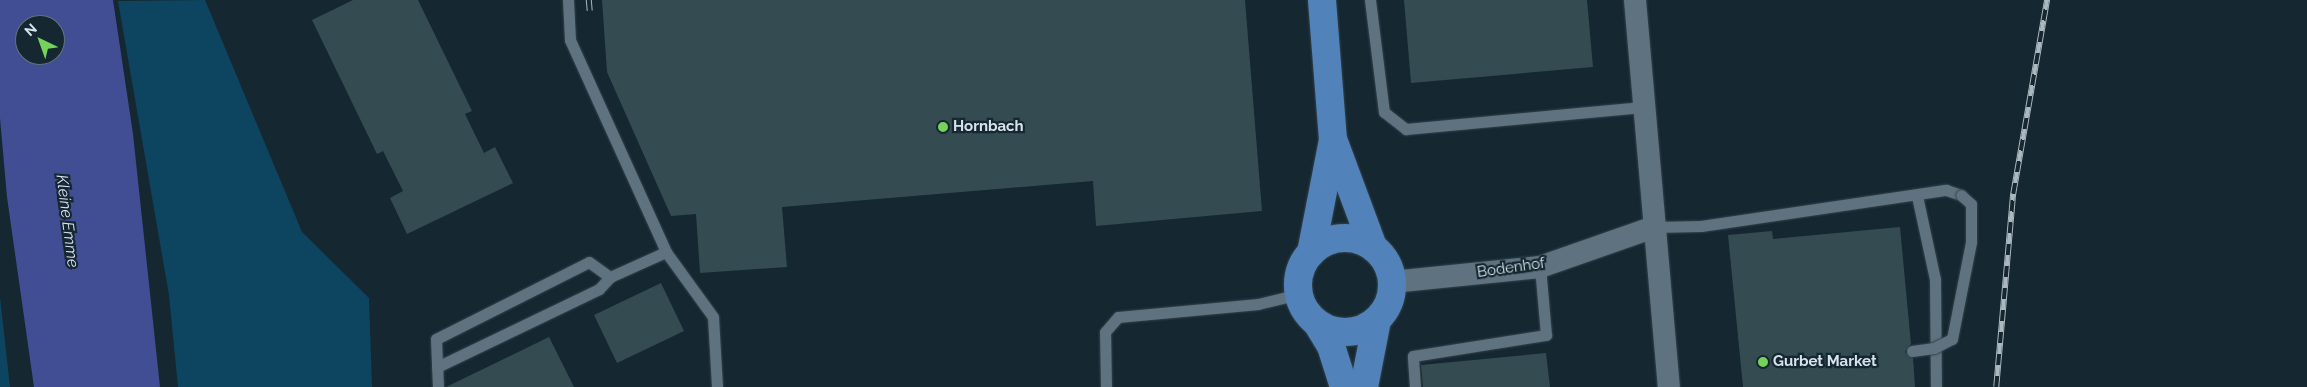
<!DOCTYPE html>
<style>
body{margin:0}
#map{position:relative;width:2307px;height:387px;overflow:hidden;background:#152731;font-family:Raleway,sans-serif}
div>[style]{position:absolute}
.green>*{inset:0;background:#0d4560}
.water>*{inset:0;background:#424e94}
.building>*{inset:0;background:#344b51}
.roads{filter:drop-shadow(0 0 1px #34434b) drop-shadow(0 0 1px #34434b)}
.lane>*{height:11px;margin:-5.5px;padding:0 5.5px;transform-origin:5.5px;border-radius:5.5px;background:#5e727f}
.street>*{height:22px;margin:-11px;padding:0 11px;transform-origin:11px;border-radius:11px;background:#5e727f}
.primary>*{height:28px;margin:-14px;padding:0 14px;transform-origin:14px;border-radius:14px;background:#5183ba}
.primary>.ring{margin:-14px;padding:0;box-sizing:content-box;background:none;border:28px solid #5183ba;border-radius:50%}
.rail>*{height:5.5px;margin-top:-2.75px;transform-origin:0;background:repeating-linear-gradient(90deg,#152731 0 11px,#abb8c0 0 22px);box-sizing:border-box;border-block:1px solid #abb8c0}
.bridges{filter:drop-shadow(0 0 1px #34434b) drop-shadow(0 0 1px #34434b)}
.lane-bridge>*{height:11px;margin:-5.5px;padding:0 5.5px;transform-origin:5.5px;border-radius:5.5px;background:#5e727f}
.dots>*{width:14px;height:14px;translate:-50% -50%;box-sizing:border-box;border:2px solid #152731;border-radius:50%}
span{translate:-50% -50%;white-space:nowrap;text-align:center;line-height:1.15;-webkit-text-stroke:4.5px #152731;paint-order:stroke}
.poi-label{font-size:15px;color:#d7e3ea;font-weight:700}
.left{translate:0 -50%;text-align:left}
.street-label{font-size:15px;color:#d7e3ea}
.water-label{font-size:16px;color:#d9dff3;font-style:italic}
.north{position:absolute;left:15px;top:15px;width:50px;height:50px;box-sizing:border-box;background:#152731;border:1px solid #63727b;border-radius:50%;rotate:318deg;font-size:14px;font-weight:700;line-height:20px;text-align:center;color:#d7e3ea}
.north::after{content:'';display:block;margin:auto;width:18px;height:22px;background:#75d25b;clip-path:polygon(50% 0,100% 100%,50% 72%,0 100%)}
</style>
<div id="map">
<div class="green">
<i style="clip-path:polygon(205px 0,302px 232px,369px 298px,372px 387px,178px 387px,169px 295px,118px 1px)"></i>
<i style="clip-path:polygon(0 297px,10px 387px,0 387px)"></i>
</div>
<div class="water">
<i style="clip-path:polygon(evenodd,0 0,113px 0,133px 134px,160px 387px,34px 387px,7px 197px,0 118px,0 0,25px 25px,55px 25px,55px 55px,25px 55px,25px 25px)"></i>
</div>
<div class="building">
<i style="clip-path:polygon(353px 0,418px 0,472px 111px,465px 114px,484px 153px,495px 147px,513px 183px,407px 234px,390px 198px,403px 191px,383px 151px,377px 154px,312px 20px)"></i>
<i style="clip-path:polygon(602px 0,1245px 0,1262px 211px,1096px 226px,1093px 181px,782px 207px,787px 267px,700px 273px,696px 214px,671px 216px,607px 72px)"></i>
<i style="clip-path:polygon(1404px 0,1587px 0,1593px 67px,1411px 83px)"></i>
<i style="clip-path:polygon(1900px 227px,1911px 344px,1905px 352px,1913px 358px,1915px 387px,1743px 387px,1728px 235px,1772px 231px,1773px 239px)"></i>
<i style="clip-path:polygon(661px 283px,684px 331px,617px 363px,594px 315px)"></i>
<i style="clip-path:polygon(549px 337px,574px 387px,446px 387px)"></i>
<i style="clip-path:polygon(1546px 353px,1550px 387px,1423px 387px,1421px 365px)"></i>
</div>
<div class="roads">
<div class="lane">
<i style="left:568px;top:0;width:40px;rotate:87.1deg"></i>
<i style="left:570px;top:40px;width:233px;rotate:65.6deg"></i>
<i style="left:666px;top:252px;width:80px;rotate:54.1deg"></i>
<i style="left:713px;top:317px;width:70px;rotate:86.7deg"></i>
<i style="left:1370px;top:0;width:113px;rotate:82.9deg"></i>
<i style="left:1384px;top:112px;width:28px;rotate:38deg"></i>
<i style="left:1406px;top:129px;width:240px;rotate:-5.3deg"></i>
<i style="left:1917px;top:196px;width:85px;rotate:77.8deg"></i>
<i style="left:1935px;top:279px;width:108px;rotate:89.5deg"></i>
<i style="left:1654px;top:227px;width:47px;rotate:-1.2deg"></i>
<i style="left:1701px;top:226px;width:248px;rotate:-8.4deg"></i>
<i style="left:1946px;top:190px;width:16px;rotate:18deg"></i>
<i style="left:437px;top:367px;width:180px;rotate:-25.7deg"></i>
<i style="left:599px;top:289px;width:16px;rotate:-47deg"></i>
<i style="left:438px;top:387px;width:48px;rotate:-92.4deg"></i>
<i style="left:436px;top:339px;width:171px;rotate:-26.7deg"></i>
<i style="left:589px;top:262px;width:26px;rotate:36deg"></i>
<i style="left:610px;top:277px;width:61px;rotate:-24.1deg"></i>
<i style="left:1106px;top:387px;width:55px;rotate:-91deg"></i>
<i style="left:1105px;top:332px;width:20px;rotate:-49deg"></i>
<i style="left:1118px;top:317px;width:141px;rotate:-5.3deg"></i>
<i style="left:1258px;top:304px;width:42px;rotate:-13.7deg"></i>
<i style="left:1415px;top:387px;width:31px;rotate:-94deg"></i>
<i style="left:1413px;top:356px;width:135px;rotate:-9deg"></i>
<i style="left:1546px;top:335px;width:68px;rotate:-95deg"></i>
</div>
<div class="street">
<i style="left:1635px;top:0;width:388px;rotate:85deg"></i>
<i style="left:1392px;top:282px;width:149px;rotate:-5.8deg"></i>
<i style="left:1540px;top:267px;width:121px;rotate:-19.3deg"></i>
</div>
<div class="primary">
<i style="left:1334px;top:142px;width:112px;rotate:69.6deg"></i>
<i class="ring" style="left:1298px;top:238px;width:66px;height:66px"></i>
<i style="left:1311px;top:253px;width:115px;rotate:-79deg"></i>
<i style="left:1333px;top:140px;width:140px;rotate:-94.5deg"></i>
<i style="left:1317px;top:323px;width:27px;rotate:59deg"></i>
<i style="left:1331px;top:346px;width:43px;rotate:72.4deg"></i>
<i style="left:1364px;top:387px;width:68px;rotate:-79deg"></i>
</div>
</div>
<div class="rail">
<i style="left:589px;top:0;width:11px;rotate:85deg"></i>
<i style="left:1996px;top:387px;width:194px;rotate:-85deg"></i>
<i style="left:2013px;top:194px;width:197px;rotate:-80.1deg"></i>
</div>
<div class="bridges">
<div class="lane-bridge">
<i style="left:1912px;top:351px;width:22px;rotate:-8deg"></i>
<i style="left:1934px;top:348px;width:20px;rotate:-27deg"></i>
<i style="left:1952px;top:339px;width:99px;rotate:-78.9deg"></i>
<i style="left:1971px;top:242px;width:38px;rotate:-90deg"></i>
<i style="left:1971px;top:204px;width:13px;rotate:-138deg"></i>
</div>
</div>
<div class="dots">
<i style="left:943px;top:127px;background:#75d25b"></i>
<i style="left:1763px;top:362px;background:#75d25b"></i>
</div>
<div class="poi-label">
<span class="left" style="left:953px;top:127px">Hornbach</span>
<span class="left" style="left:1773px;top:362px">Gurbet Market</span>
</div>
<div class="street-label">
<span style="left:1511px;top:268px;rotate:-8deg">Bodenhof</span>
</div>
<div class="water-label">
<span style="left:67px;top:221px;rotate:83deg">Kleine Emme</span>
</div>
<div class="north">N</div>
</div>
